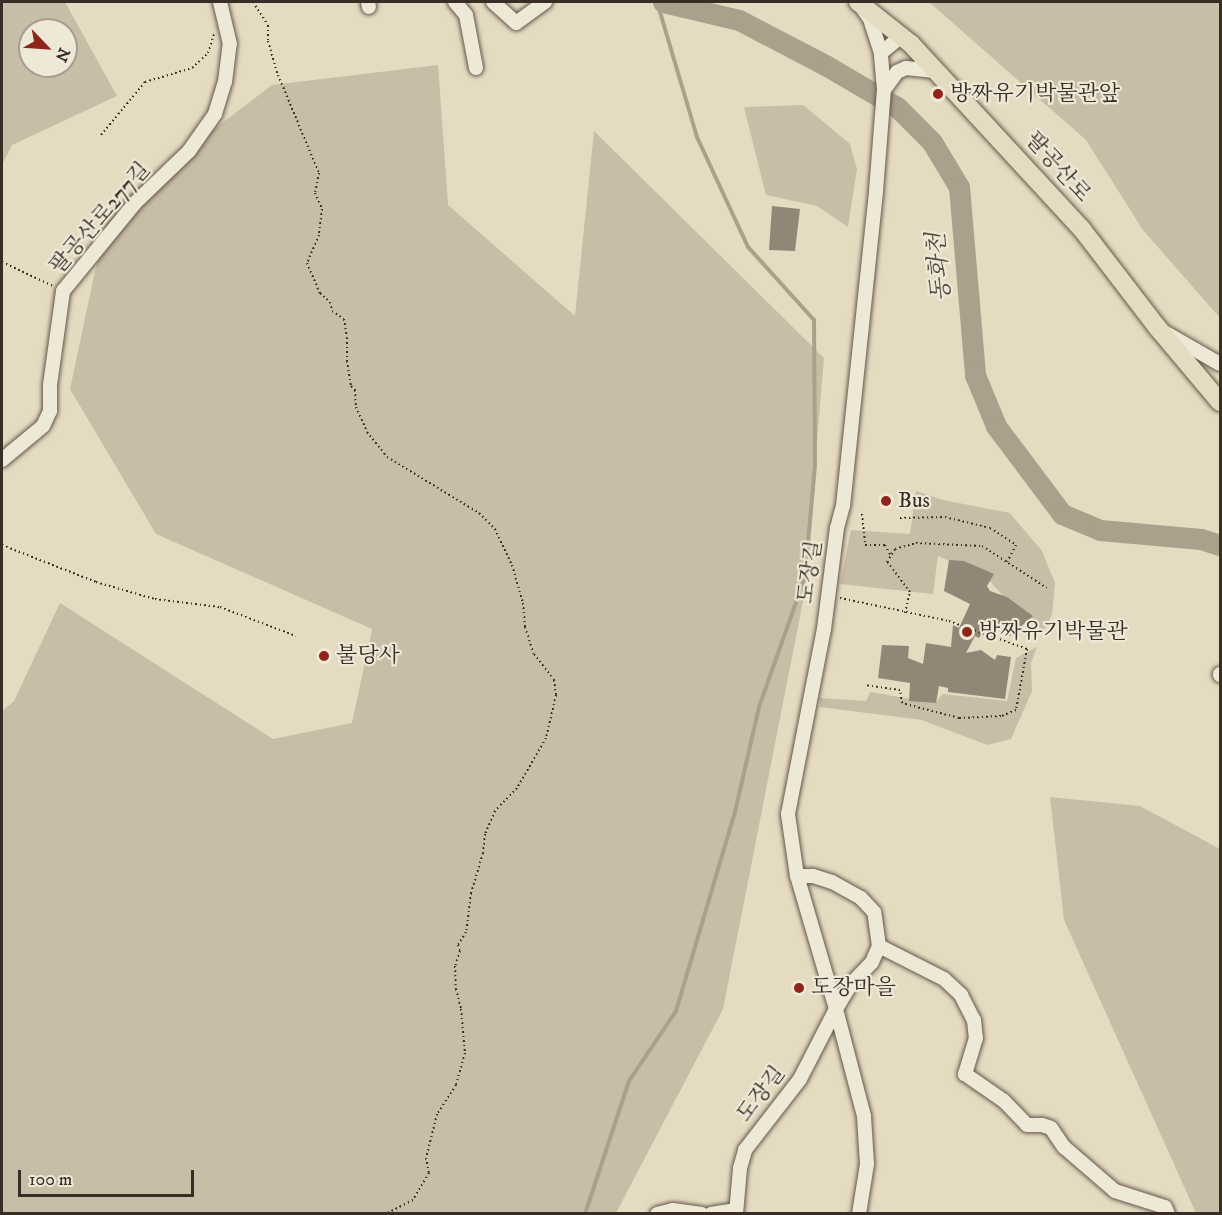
<!DOCTYPE html>
<meta charset="utf-8">
<style>
body{margin:0}
#map{position:relative;width:1222px;height:1215px;overflow:hidden;background:#e5dbc1;font-family:"IM FELL DW Pica","Noto Serif KR",serif}
div>[style]{position:absolute}
.green>*{inset:0;background:#c8bda6}
.stream>*{height:4px;margin:-2px;padding:0 2px;transform-origin:2px;border-radius:2px;background:#aba08c}
.river>*{height:21px;margin:-10.5px;padding:0 10.5px;transform-origin:10.5px;border-radius:10.5px;background:#aba08c}
.building>*{inset:0;background:#928776}
.path>*{height:2px;margin-top:-1px;transform-origin:0;background:repeating-linear-gradient(90deg,#392d25 0 1.5px,transparent 0 4.5px)}
.roads{filter:drop-shadow(0 0 2px #64584c) drop-shadow(0 0 2px #64584c)}
.minor>*{height:14px;margin:-7px;padding:0 7px;transform-origin:7px;border-radius:7px;background:#eee8d7}
.major>*{height:18px;margin:-9px;padding:0 9px;transform-origin:9px;border-radius:9px;background:#e5dbc1}
.dots>*{width:16px;height:16px;translate:-50% -50%;box-sizing:border-box;border:3px solid #eee8d7;border-radius:50%}
span{translate:-50% -50%;white-space:nowrap;text-align:center;line-height:1.15;-webkit-text-stroke:4.5px #eee8d7;paint-order:stroke}
.poi-label{font-size:22px;color:#392d25}
.left{translate:0 -50%;text-align:left}
.street-label{font-size:22px;color:#392d25}
.water-label{font-size:24px;color:#564a3f;font-style:italic}
.frame{position:absolute;inset:0;border:3px solid #392d25;pointer-events:none}
.north{position:absolute;left:18px;top:18px;width:60px;height:60px;box-sizing:border-box;background:#eee8d7;border:2px solid #a69d90;border-radius:50%;rotate:115deg;font-size:16px;font-weight:700;line-height:24px;text-align:center;color:#392d25}
.north::after{content:'';display:block;margin:auto;width:21px;height:27px;background:#8f2418;clip-path:polygon(50% 0,100% 100%,50% 72%,0 100%)}
.scale{position:absolute;left:18px;top:1170px;width:176px;height:27px;box-sizing:border-box;border:3px solid #392d25;border-top:0;padding-left:8px;font-size:18px;line-height:21px;white-space:nowrap;color:#392d25;-webkit-text-stroke:4px #eee8d7;paint-order:stroke}
</style>
<div id="map">
<div class="green">
<i style="clip-path:polygon(evenodd,2px 2px,65px 2px,117px 96px,12px 145px,2px 165px,2px 2px,30px 30px,66px 30px,66px 66px,30px 66px,30px 30px)"></i>
<i style="clip-path:polygon(929px 2px,1220px 2px,1220px 318px,1143px 230px,1086px 140px)"></i>
<i style="clip-path:polygon(438px 65px,448px 205px,575px 316px,594px 131px,824px 358px,804px 596px,723px 1009px,616px 1213px,2px 1214px,2px 711px,14px 701px,60px 603px,273px 739px,352px 723px,372px 629px,156px 534px,70px 389px,108px 210px,272px 85px)"></i>
<i style="clip-path:polygon(803px 105px,850px 144px,857px 169px,848px 227px,817px 206px,766px 195px,744px 107px)"></i>
<i style="clip-path:polygon(916px 491px,943px 500px,1010px 513px,1042px 551px,1055px 583px,1052px 615px,1043px 631px,1017px 611px,986px 577px,938px 556px,933px 594px,840px 584px,851px 530px,910px 534px)"></i>
<i style="clip-path:polygon(1037px 647px,1031px 663px,1032px 691px,1011px 739px,987px 745px,922px 720px,820px 707px,820px 698px,866px 701px,870px 692px,935px 703px,943px 694px,1007px 701px,1016px 658px)"></i>
<i style="clip-path:polygon(1050px 797px,1140px 806px,1220px 849px,1220px 1213px,1196px 1213px,1064px 920px)"></i>
</div>
<div class="stream">
<i style="left:585px;top:1214px;width:140px;rotate:-71.7deg"></i>
<i style="left:629px;top:1081px;width:84px;rotate:-56.1deg"></i>
<i style="left:676px;top:1011px;width:208px;rotate:-73.5deg"></i>
<i style="left:735px;top:812px;width:108px;rotate:-77.1deg"></i>
<i style="left:759px;top:707px;width:138px;rotate:-70.5deg"></i>
<i style="left:805px;top:577px;width:113px;rotate:-84.9deg"></i>
<i style="left:815px;top:464px;width:144px;rotate:-90.4deg"></i>
<i style="left:814px;top:320px;width:98px;rotate:-132.1deg"></i>
<i style="left:748px;top:247px;width:121px;rotate:-114.9deg"></i>
<i style="left:697px;top:137px;width:141px;rotate:-106.5deg"></i>
</div>
<div class="river">
<i style="left:663px;top:2px;width:78px;rotate:13.3deg"></i>
<i style="left:739px;top:20px;width:99px;rotate:27.6deg"></i>
<i style="left:827px;top:66px;width:81px;rotate:30.4deg"></i>
<i style="left:897px;top:107px;width:49px;rotate:45deg"></i>
<i style="left:932px;top:142px;width:52px;rotate:59deg"></i>
<i style="left:959px;top:187px;width:189px;rotate:85.1deg"></i>
<i style="left:975px;top:375px;width:55px;rotate:67.6deg"></i>
<i style="left:996px;top:426px;width:110px;rotate:53.1deg"></i>
<i style="left:1062px;top:514px;width:41px;rotate:22.8deg"></i>
<i style="left:1100px;top:530px;width:101px;rotate:5.1deg"></i>
<i style="left:1201px;top:539px;width:20px;rotate:18deg"></i>
</div>
<div class="building">
<i style="clip-path:polygon(772px 206px,800px 209px,795px 251px,769px 250px)"></i>
<i style="clip-path:polygon(949px 560px,964px 561px,994px 574px,987px 586px,990px 591px,1007px 597px,1033px 616px,1010px 636px,989px 620px,979px 638px,975px 636px,966px 653px,981px 650px,995px 660px,997px 655px,1011px 657px,1005px 699px,948px 692px,948px 688px,939px 686px,936px 703px,909px 701px,910px 683px,878px 678px,882px 645px,909px 646px,908px 658px,923px 664px,926px 643px,951px 647px,953px 625px,959px 628px,970px 604px,944px 591px)"></i>
</div>
<div class="path">
<i style="left:253px;top:2px;width:27px;rotate:57deg"></i>
<i style="left:268px;top:25px;width:16px;rotate:90deg"></i>
<i style="left:268px;top:41px;width:35px;rotate:74deg"></i>
<i style="left:278px;top:75px;width:106px;rotate:67.3deg"></i>
<i style="left:319px;top:173px;width:20px;rotate:101deg"></i>
<i style="left:315px;top:193px;width:17px;rotate:66deg"></i>
<i style="left:322px;top:209px;width:26px;rotate:97deg"></i>
<i style="left:319px;top:235px;width:30px;rotate:113deg"></i>
<i style="left:307px;top:263px;width:33px;rotate:67deg"></i>
<i style="left:320px;top:293px;width:13px;rotate:42deg"></i>
<i style="left:330px;top:302px;width:9px;rotate:77deg"></i>
<i style="left:332px;top:311px;width:14px;rotate:34deg"></i>
<i style="left:344px;top:319px;width:19px;rotate:81deg"></i>
<i style="left:347px;top:338px;width:23px;rotate:90deg"></i>
<i style="left:347px;top:361px;width:25px;rotate:81deg"></i>
<i style="left:351px;top:386px;width:6px;rotate:45deg"></i>
<i style="left:355px;top:390px;width:17px;rotate:87deg"></i>
<i style="left:356px;top:407px;width:27px;rotate:66deg"></i>
<i style="left:367px;top:432px;width:32px;rotate:51deg"></i>
<i style="left:387px;top:457px;width:108px;rotate:31.3deg"></i>
<i style="left:479px;top:513px;width:23px;rotate:45deg"></i>
<i style="left:495px;top:529px;width:40px;rotate:65deg"></i>
<i style="left:512px;top:565px;width:40px;rotate:74deg"></i>
<i style="left:523px;top:603px;width:24px;rotate:85deg"></i>
<i style="left:525px;top:627px;width:28px;rotate:72deg"></i>
<i style="left:534px;top:654px;width:33px;rotate:52deg"></i>
<i style="left:554px;top:680px;width:15px;rotate:82deg"></i>
<i style="left:556px;top:695px;width:44px;rotate:103.1deg"></i>
<i style="left:546px;top:738px;width:58px;rotate:120.1deg"></i>
<i style="left:517px;top:788px;width:32px;rotate:134deg"></i>
<i style="left:495px;top:811px;width:25px;rotate:113deg"></i>
<i style="left:485px;top:834px;width:19px;rotate:96deg"></i>
<i style="left:483px;top:853px;width:42px;rotate:106.7deg"></i>
<i style="left:471px;top:893px;width:39px;rotate:97deg"></i>
<i style="left:466px;top:932px;width:15px;rotate:122deg"></i>
<i style="left:458px;top:945px;width:6px;rotate:72deg"></i>
<i style="left:460px;top:951px;width:16px;rotate:108deg"></i>
<i style="left:455px;top:966px;width:23px;rotate:88deg"></i>
<i style="left:456px;top:989px;width:21px;rotate:76deg"></i>
<i style="left:461px;top:1009px;width:44px;rotate:84.8deg"></i>
<i style="left:465px;top:1053px;width:33px;rotate:106deg"></i>
<i style="left:456px;top:1085px;width:35px;rotate:123deg"></i>
<i style="left:437px;top:1114px;width:45px;rotate:104deg"></i>
<i style="left:426px;top:1158px;width:15px;rotate:79deg"></i>
<i style="left:429px;top:1173px;width:31px;rotate:121deg"></i>
<i style="left:413px;top:1200px;width:31px;rotate:153deg"></i>
<i style="left:101px;top:135px;width:69px;rotate:-50.3deg"></i>
<i style="left:145px;top:82px;width:49px;rotate:-16.6deg"></i>
<i style="left:192px;top:68px;width:22px;rotate:-43deg"></i>
<i style="left:208px;top:53px;width:20px;rotate:-72deg"></i>
<i style="left:2px;top:262px;width:56px;rotate:25.2deg"></i>
<i style="left:862px;top:514px;width:31px;rotate:84deg"></i>
<i style="left:865px;top:545px;width:20px"></i>
<i style="left:885px;top:545px;width:13px;rotate:61deg"></i>
<i style="left:900px;top:518px;width:45px;rotate:-1.3deg"></i>
<i style="left:945px;top:517px;width:46px;rotate:13.7deg"></i>
<i style="left:990px;top:528px;width:31px;rotate:33deg"></i>
<i style="left:1016px;top:545px;width:19px;rotate:118deg"></i>
<i style="left:2px;top:545px;width:101px;rotate:21.5deg"></i>
<i style="left:96px;top:582px;width:61px;rotate:16.1deg"></i>
<i style="left:155px;top:599px;width:65px;rotate:7deg"></i>
<i style="left:220px;top:607px;width:81px;rotate:20.9deg"></i>
<i style="left:840px;top:598px;width:111px;rotate:11.9deg"></i>
<i style="left:949px;top:621px;width:83px;rotate:19.7deg"></i>
<i style="left:1027px;top:649px;width:62px;rotate:100.2deg"></i>
<i style="left:1016px;top:710px;width:16px;rotate:158deg"></i>
<i style="left:1001px;top:716px;width:42px;rotate:177.3deg"></i>
<i style="left:959px;top:718px;width:59px;rotate:-165.3deg"></i>
<i style="left:902px;top:703px;width:13px;rotate:-99deg"></i>
<i style="left:900px;top:690px;width:35px;rotate:-172deg"></i>
<i style="left:905px;top:613px;width:22px;rotate:-77deg"></i>
<i style="left:910px;top:592px;width:38px;rotate:-127deg"></i>
<i style="left:887px;top:562px;width:15px;rotate:-58deg"></i>
<i style="left:895px;top:549px;width:22px;rotate:-16deg"></i>
<i style="left:916px;top:543px;width:66px;rotate:2.6deg"></i>
<i style="left:982px;top:546px;width:77px;rotate:32.9deg"></i>
</div>
<div class="roads">
<div class="minor">
<i style="left:368px;top:2px;width:5px;rotate:79deg"></i>
<i style="left:455px;top:2px;width:17px;rotate:50deg"></i>
<i style="left:466px;top:15px;width:54px;rotate:79.3deg"></i>
<i style="left:493px;top:2px;width:31px;rotate:42deg"></i>
<i style="left:516px;top:23px;width:36px;rotate:-36deg"></i>
<i style="left:863px;top:9px;width:12px;rotate:55deg"></i>
<i style="left:870px;top:19px;width:36px;rotate:72deg"></i>
<i style="left:884px;top:90px;width:22px;rotate:-54deg"></i>
<i style="left:897px;top:72px;width:10px;rotate:-24deg"></i>
<i style="left:906px;top:68px;width:31px;rotate:6deg"></i>
<i style="left:1166px;top:333px;width:62px;rotate:29.9deg"></i>
<i style="left:2px;top:460px;width:53px;rotate:-39.7deg"></i>
<i style="left:43px;top:426px;width:17px;rotate:-65deg"></i>
<i style="left:50px;top:411px;width:26px;rotate:-90deg"></i>
<i style="left:50px;top:385px;width:95px;rotate:-82.1deg"></i>
<i style="left:63px;top:291px;width:114px;rotate:-50.7deg"></i>
<i style="left:135px;top:203px;width:75px;rotate:-43.9deg"></i>
<i style="left:189px;top:151px;width:45px;rotate:-54.9deg"></i>
<i style="left:215px;top:114px;width:34px;rotate:-73deg"></i>
<i style="left:225px;top:82px;width:38px;rotate:-83deg"></i>
<i style="left:230px;top:44px;width:43px;rotate:-103.4deg"></i>
<i style="left:1220px;top:674px;width:1px;rotate:90deg"></i>
<i style="left:879px;top:946px;width:73px;rotate:26.9deg"></i>
<i style="left:944px;top:979px;width:23px;rotate:43deg"></i>
<i style="left:961px;top:995px;width:28px;rotate:63deg"></i>
<i style="left:974px;top:1020px;width:18px;rotate:84deg"></i>
<i style="left:976px;top:1038px;width:38px;rotate:107deg"></i>
<i style="left:965px;top:1074px;width:47px;rotate:34.7deg"></i>
<i style="left:1004px;top:1101px;width:33px;rotate:46deg"></i>
<i style="left:1027px;top:1125px;width:15px"></i>
<i style="left:1042px;top:1125px;width:9px;rotate:18deg"></i>
<i style="left:1051px;top:1128px;width:23px;rotate:56deg"></i>
<i style="left:1064px;top:1147px;width:67px;rotate:40.8deg"></i>
<i style="left:1115px;top:1191px;width:52px;rotate:17.7deg"></i>
<i style="left:1165px;top:1207px;width:8px;rotate:67deg"></i>
<i style="left:657px;top:1214px;width:16px;rotate:-14deg"></i>
<i style="left:673px;top:1210px;width:29px;rotate:8deg"></i>
<i style="left:711px;top:1214px;width:24px;rotate:-9deg"></i>
<i style="left:736px;top:1214px;width:46px;rotate:-85deg"></i>
<i style="left:740px;top:1168px;width:19px;rotate:-74deg"></i>
<i style="left:745px;top:1150px;width:90px;rotate:-52.2deg"></i>
<i style="left:800px;top:1079px;width:79px;rotate:-62.8deg"></i>
<i style="left:836px;top:1009px;width:29px;rotate:-59deg"></i>
<i style="left:851px;top:984px;width:30px;rotate:-46deg"></i>
<i style="left:872px;top:962px;width:17px;rotate:-66deg"></i>
<i style="left:879px;top:946px;width:34px;rotate:-98deg"></i>
<i style="left:874px;top:912px;width:19px;rotate:-133deg"></i>
<i style="left:861px;top:898px;width:33px;rotate:-151deg"></i>
<i style="left:832px;top:882px;width:20px;rotate:-162deg"></i>
<i style="left:813px;top:876px;width:16px;rotate:180deg"></i>
<i style="left:859px;top:1214px;width:51px;rotate:-80.9deg"></i>
<i style="left:867px;top:1164px;width:48px;rotate:-93.6deg"></i>
<i style="left:864px;top:1116px;width:111px;rotate:-104.7deg"></i>
<i style="left:836px;top:1009px;width:139px;rotate:-106.3deg"></i>
<i style="left:797px;top:876px;width:63px;rotate:-98.3deg"></i>
<i style="left:788px;top:814px;width:188px;rotate:-79deg"></i>
<i style="left:824px;top:629px;width:102px;rotate:-82.7deg"></i>
<i style="left:837px;top:528px;width:23px;rotate:-75deg"></i>
<i style="left:843px;top:506px;width:317px;rotate:-84deg"></i>
<i style="left:876px;top:191px;width:101px;rotate:-85.5deg"></i>
<i style="left:884px;top:90px;width:37px;rotate:-95deg"></i>
<i style="left:881px;top:53px;width:26px;rotate:-40deg"></i>
</div>
<div class="major">
<i style="left:858px;top:2px;width:68px;rotate:38.4deg"></i>
<i style="left:911px;top:44px;width:251px;rotate:47.3deg"></i>
<i style="left:1081px;top:228px;width:125px;rotate:52.5deg"></i>
<i style="left:1157px;top:327px;width:98px;rotate:50deg"></i>
</div>
</div>
<div class="dots">
<i style="left:938px;top:94px;background:#8f2418"></i>
<i style="left:886px;top:501px;background:#8f2418"></i>
<i style="left:967px;top:632px;background:#8f2418"></i>
<i style="left:324px;top:656px;background:#8f2418"></i>
<i style="left:799px;top:988px;background:#8f2418"></i>
</div>
<div class="poi-label">
<span class="left" style="left:950px;top:94px">방짜유기박물관앞</span>
<span class="left" style="left:898px;top:501px">Bus</span>
<span class="left" style="left:979px;top:632px">방짜유기박물관</span>
<span class="left" style="left:336px;top:656px">불당사</span>
<span class="left" style="left:811px;top:988px">도장마을</span>
</div>
<div class="street-label">
<span style="left:1058px;top:167px;rotate:48deg">팔공산로</span>
<span style="left:100px;top:218px;rotate:-49deg">팔공산로277길</span>
<span style="left:810px;top:572px;rotate:-82deg">도장길</span>
<span style="left:761px;top:1094px;rotate:-53deg">도장길</span>
</div>
<div class="water-label">
<span style="left:940px;top:267px;rotate:-95deg">동화천</span>
</div>
<div class="frame"></div>
<div class="north">N</div>
<div class="scale">100 m</div>
</div>
